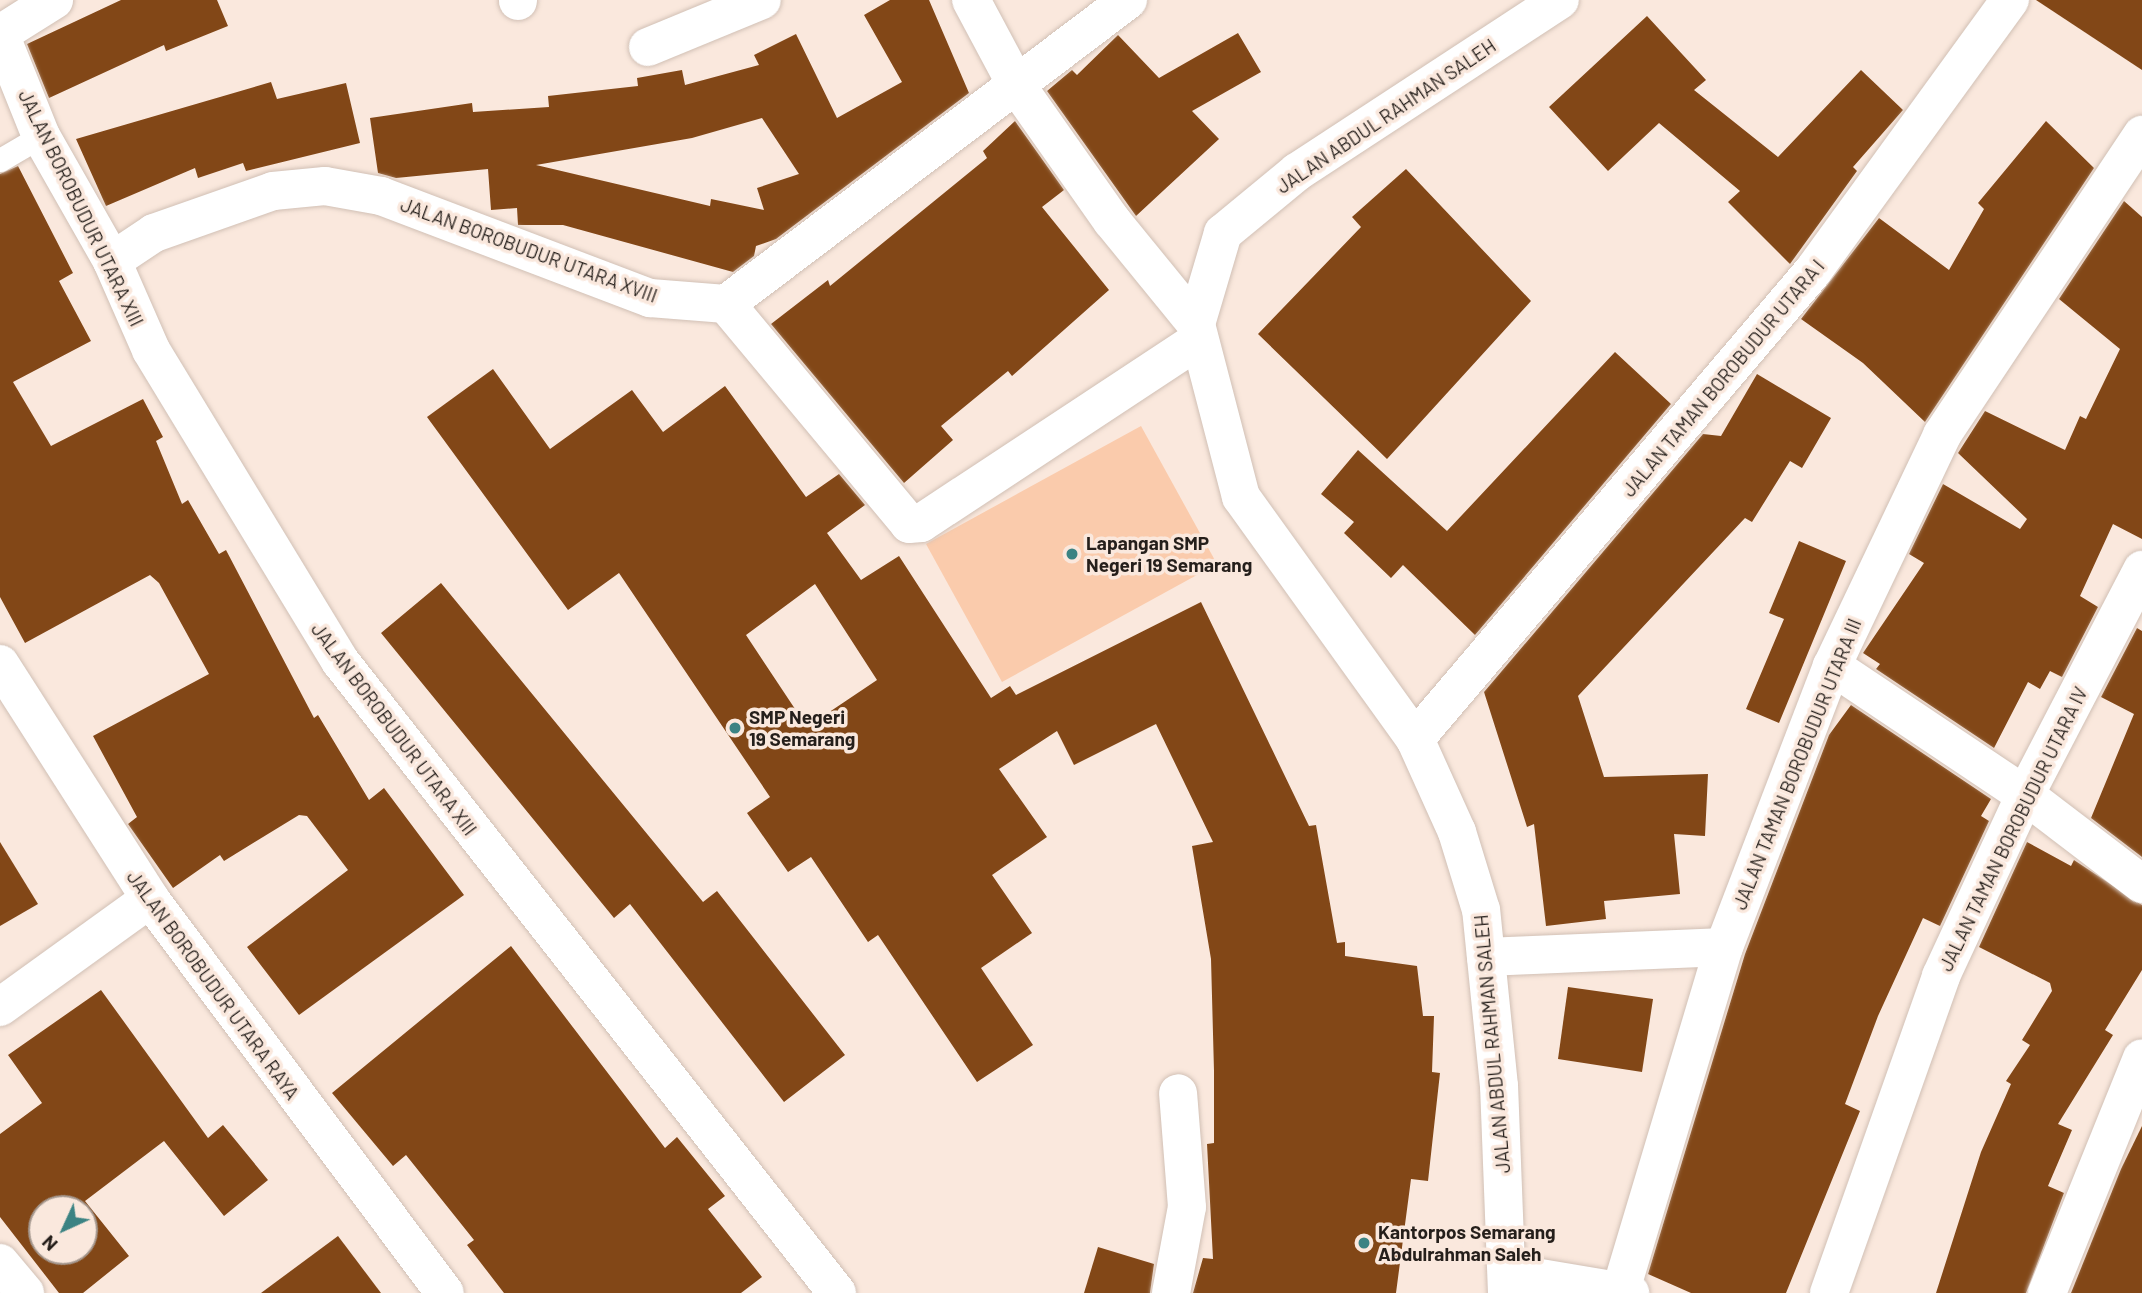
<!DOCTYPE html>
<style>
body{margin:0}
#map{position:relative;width:2142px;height:1293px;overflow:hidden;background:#fae8dd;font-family:Barlow,sans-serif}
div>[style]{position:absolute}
.green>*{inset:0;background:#facbac}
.building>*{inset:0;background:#824717}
.roads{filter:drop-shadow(0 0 2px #d1c0b5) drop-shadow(0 0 2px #d1c0b5)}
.lane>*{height:23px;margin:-11.5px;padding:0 11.5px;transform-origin:11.5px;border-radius:11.5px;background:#fff}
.street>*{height:38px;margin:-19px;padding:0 19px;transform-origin:19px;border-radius:19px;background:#fff}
.secondary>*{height:38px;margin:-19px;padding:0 19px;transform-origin:19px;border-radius:19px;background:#fff}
.dots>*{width:19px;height:19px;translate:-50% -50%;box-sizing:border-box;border:4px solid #fae8dd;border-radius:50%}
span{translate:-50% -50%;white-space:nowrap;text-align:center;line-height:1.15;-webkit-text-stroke:7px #fae8dd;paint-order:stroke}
.street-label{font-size:19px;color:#251f1b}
.poi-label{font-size:19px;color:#251f1b;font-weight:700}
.left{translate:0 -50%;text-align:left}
.north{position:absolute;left:28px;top:1195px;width:70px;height:70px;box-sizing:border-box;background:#fae8dd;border:2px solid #a5988f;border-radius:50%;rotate:225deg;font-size:19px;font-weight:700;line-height:28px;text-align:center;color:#251f1b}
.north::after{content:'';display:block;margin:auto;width:24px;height:32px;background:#3b8383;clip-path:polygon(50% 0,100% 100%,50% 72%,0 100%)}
</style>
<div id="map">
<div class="green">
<i style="clip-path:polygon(1141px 426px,1217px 564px,1002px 682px,926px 544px)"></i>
</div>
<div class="building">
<i style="clip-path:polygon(121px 0,217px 0,228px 26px,166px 51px,164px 45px,49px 98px,27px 44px)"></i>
<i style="clip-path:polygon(evenodd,890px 0,929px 0,969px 93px,776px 239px,756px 246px,754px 256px,733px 272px,563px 225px,518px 225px,517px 208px,491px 210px,488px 169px,396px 178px,378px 173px,370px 118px,472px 103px,473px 112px,549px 107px,548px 96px,638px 86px,637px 78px,682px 70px,685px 85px,759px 65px,754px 55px,796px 34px,837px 118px,902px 82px,864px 15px,890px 0,762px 118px,799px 174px,757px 188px,764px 210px,711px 199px,710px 206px,536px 165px,692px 138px,762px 118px)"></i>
<i style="clip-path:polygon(2036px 0,2142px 0,2142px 70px)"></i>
<i style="clip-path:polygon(1647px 16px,1706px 80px,1694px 90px,1778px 157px,1861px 70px,1903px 110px,1853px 167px,1857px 171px,1790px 264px,1728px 202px,1740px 191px,1659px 123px,1608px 171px,1549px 107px)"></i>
<i style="clip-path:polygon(1238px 33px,1261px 72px,1192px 111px,1219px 139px,1136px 216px,1047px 91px,1072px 70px,1077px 75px,1118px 35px,1159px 78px)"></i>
<i style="clip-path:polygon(271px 82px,277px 99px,346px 83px,360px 143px,246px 171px,243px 163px,198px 178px,195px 168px,106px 206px,76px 139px)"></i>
<i style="clip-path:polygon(1015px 121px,1064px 190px,1042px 207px,1109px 290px,1012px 376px,1008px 371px,941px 426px,953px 440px,904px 483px,771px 324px,828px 280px,830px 286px,987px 158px,983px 151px)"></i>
<i style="clip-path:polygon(2046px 121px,2094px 168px,1925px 422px,1863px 363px,1801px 319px,1879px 218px,1949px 270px,1984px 209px,1978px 203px)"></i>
<i style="clip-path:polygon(18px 166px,73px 273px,59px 281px,91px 341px,13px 382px,51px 446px,143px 399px,163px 437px,156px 441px,182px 504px,188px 500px,219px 554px,226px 550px,314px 718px,318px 715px,369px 800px,384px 788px,464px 895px,299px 1015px,247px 947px,348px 870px,307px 816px,299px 815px,224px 861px,220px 855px,173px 888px,128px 824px,137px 817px,93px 736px,209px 674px,159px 583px,150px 575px,25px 643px,0 597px,0 174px)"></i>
<i style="clip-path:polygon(1406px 169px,1531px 301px,1387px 459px,1258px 334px,1361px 227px,1352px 217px)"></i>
<i style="clip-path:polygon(2124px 201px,2142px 217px,2142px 539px,2113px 524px,2080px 596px,2098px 607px,2062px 677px,2050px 671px,2040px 689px,2028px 682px,1994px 748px,1876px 669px,1880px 664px,1863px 653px,1924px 563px,1909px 554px,1943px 484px,2020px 529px,2027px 519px,1958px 453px,1985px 411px,2065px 450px,2080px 416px,2086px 419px,2120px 349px,2059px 299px)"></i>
<i style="clip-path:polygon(1615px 352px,1671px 404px,1475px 635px,1403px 565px,1391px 578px,1344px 533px,1354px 522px,1321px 494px,1358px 450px,1447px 531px)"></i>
<i style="clip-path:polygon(evenodd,493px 369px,550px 449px,632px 390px,663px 432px,725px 386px,806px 497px,839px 474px,865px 505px,827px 533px,861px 580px,899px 556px,991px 698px,1010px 686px,1016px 695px,1201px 602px,1309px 826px,1316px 825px,1337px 943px,1345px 942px,1345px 956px,1417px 966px,1423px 1016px,1434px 1016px,1432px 1072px,1440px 1073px,1428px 1181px,1411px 1179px,1396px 1293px,1193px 1293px,1203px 1258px,1213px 1259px,1207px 1144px,1214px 1143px,1214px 1071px,1211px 959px,1192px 846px,1213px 842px,1156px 724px,1074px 765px,1057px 731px,999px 769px,1047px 837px,992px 875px,1032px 933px,981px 968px,1033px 1045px,977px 1082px,878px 935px,868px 942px,811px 857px,788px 872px,747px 813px,770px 797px,619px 573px,568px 610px,427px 417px,493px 369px,815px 584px,877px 680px,807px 727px,746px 635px,815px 584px)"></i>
<i style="clip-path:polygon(1757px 374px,1831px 418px,1802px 468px,1790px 461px,1752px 522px,1745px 518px,1578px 696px,1604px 777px,1708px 774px,1705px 836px,1674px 834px,1680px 894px,1604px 901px,1606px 919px,1546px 926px,1534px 824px,1527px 827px,1484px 692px,1703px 434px,1721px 436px)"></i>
<i style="clip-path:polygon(1799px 541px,1846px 561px,1779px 723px,1746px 709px,1784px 619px,1769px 613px)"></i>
<i style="clip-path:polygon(441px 583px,703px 902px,717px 891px,845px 1055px,784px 1102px,630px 904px,614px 918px,381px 633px)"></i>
<i style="clip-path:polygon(2137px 628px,2142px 631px,2142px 857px,2091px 818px,2134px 714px,2101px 697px)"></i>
<i style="clip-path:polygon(1851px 705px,1991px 799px,1981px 816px,1989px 821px,1940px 926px,1923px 918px,1878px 1016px,1845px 1104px,1860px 1111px,1786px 1293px,1691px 1293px,1648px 1274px,1745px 954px,1829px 735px)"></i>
<i style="clip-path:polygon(0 842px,38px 904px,0 926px)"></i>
<i style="clip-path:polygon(2027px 842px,2071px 866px,2074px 860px,2142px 905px,2142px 970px,2105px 1030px,2113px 1035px,2058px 1124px,2072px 1130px,2048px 1186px,2064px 1193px,2026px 1293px,1936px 1293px,1981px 1152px,2011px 1084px,2006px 1081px,2030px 1045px,2022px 1040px,2052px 991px,2050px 983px,1979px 947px)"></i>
<i style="clip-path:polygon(511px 946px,665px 1148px,677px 1137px,725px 1196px,708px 1209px,762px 1277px,741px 1293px,504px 1293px,467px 1245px,474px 1240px,406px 1155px,393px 1166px,332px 1093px)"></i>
<i style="clip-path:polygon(1568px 987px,1653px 999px,1642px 1072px,1558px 1059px)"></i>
<i style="clip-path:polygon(evenodd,101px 990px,208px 1138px,223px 1125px,268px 1180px,224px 1216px,164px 1141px,85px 1201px,129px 1256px,83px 1293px,59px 1293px,0 1217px,0 1134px,42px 1103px,8px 1055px,101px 990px,42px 1209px,84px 1209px,84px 1251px,42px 1251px,42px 1209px)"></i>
<i style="clip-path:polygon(2142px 1126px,2142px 1293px,2071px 1293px,2121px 1169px)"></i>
<i style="clip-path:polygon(338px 1236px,381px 1293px,261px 1293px)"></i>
<i style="clip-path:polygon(1098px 1247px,1154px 1264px,1150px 1293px,1084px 1293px)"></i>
</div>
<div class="roads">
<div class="lane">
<i style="left:0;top:160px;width:48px;rotate:-30.3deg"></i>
</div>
<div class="street">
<i style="left:971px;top:0;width:98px;rotate:61.9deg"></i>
<i style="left:1017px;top:86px;width:165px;rotate:54.9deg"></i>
<i style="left:1112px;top:221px;width:133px;rotate:50.8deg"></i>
<i style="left:518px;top:1px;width:1px;rotate:-90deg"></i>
<i style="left:0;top:34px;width:110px;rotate:68.1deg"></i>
<i style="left:41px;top:136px;width:144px;rotate:60.4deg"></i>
<i style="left:112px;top:261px;width:97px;rotate:66.3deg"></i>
<i style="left:151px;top:350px;width:364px;rotate:58.7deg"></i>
<i style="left:340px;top:661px;width:804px;rotate:51.82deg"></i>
<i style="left:0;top:34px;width:64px;rotate:-32.2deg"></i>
<i style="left:648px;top:47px;width:123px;rotate:-22.4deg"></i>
<i style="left:112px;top:261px;width:50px;rotate:-33.7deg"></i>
<i style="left:154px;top:233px;width:126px;rotate:-19.4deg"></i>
<i style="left:273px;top:191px;width:52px;rotate:-5.5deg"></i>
<i style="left:325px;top:186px;width:57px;rotate:10.1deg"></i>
<i style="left:381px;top:196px;width:288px;rotate:20.8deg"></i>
<i style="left:650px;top:298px;width:76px;rotate:4.5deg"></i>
<i style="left:726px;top:304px;width:504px;rotate:-37.1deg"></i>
<i style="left:726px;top:304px;width:286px;rotate:50.2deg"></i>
<i style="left:909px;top:524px;width:12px;rotate:-5deg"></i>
<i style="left:921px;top:523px;width:331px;rotate:-33.4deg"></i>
<i style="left:0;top:664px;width:279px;rotate:57.4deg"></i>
<i style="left:150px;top:899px;width:492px;rotate:53.2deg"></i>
<i style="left:1832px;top:666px;width:232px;rotate:33.8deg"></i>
<i style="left:2025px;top:795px;width:147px;rotate:37.3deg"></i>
<i style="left:1415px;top:739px;width:614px;rotate:-49.62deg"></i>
<i style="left:1813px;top:271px;width:335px;rotate:-54deg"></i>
<i style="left:1486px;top:957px;width:238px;rotate:-2.4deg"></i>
<i style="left:0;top:1007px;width:185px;rotate:-35.8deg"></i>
<i style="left:0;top:1263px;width:39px;rotate:50deg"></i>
<i style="left:1510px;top:1273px;width:122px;rotate:9.5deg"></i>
<i style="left:1171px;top:1293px;width:87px;rotate:-79.5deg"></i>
<i style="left:1187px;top:1207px;width:114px;rotate:-94.5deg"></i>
<i style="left:1620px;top:1293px;width:361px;rotate:-73.3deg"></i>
<i style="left:1724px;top:947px;width:301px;rotate:-69deg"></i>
<i style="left:1832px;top:666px;width:256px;rotate:-64.5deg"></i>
<i style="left:1942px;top:435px;width:361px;rotate:-56.3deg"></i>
<i style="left:1829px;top:1293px;width:336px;rotate:-70.5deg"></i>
<i style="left:1941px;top:976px;width:200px;rotate:-65.1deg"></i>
<i style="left:2025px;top:795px;width:254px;rotate:-62.5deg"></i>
<i style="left:2047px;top:1293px;width:253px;rotate:-68deg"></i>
</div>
<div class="secondary">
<i style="left:1507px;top:1293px;width:207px;rotate:-92.2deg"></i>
<i style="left:1499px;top:1086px;width:177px;rotate:-95.8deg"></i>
<i style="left:1481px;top:910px;width:82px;rotate:-107.1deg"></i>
<i style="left:1457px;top:832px;width:102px;rotate:-114.3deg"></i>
<i style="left:1415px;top:739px;width:298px;rotate:-125.7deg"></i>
<i style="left:1241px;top:497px;width:179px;rotate:-104.6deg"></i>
<i style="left:1196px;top:324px;width:95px;rotate:-73.5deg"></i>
<i style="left:1223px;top:233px;width:96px;rotate:-39.5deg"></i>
<i style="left:1297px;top:172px;width:314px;rotate:-33.2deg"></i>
</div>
</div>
<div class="dots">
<i style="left:1072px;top:554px;background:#3b8383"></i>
<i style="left:735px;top:728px;background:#3b8383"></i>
<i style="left:1364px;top:1243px;background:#3b8383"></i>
</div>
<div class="street-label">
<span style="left:1386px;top:116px;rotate:-34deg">JALAN ABDUL RAHMAN SALEH</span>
<span style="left:81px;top:208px;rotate:64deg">JALAN BOROBUDUR UTARA XIII</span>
<span style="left:529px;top:250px;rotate:20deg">JALAN BOROBUDUR UTARA XVIII</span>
<span style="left:1723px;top:378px;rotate:-50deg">JALAN TAMAN BOROBUDUR UTARA I</span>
<span style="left:394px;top:729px;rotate:53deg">JALAN BOROBUDUR UTARA XIII</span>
<span style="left:1797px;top:764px;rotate:-68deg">JALAN TAMAN BOROBUDUR UTARA III</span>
<span style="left:2013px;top:829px;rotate:-64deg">JALAN TAMAN BOROBUDUR UTARA IV</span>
<span style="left:213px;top:985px;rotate:54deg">JALAN BOROBUDUR UTARA RAYA</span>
<span style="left:1492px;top:1044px;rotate:-95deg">JALAN ABDUL RAHMAN SALEH</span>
</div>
<div class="poi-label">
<span class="left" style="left:1086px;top:554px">Lapangan SMP<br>Negeri 19 Semarang</span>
<span class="left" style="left:749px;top:728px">SMP Negeri<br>19 Semarang</span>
<span class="left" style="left:1378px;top:1243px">Kantorpos Semarang<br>Abdulrahman Saleh</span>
</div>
<div class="north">N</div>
</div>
